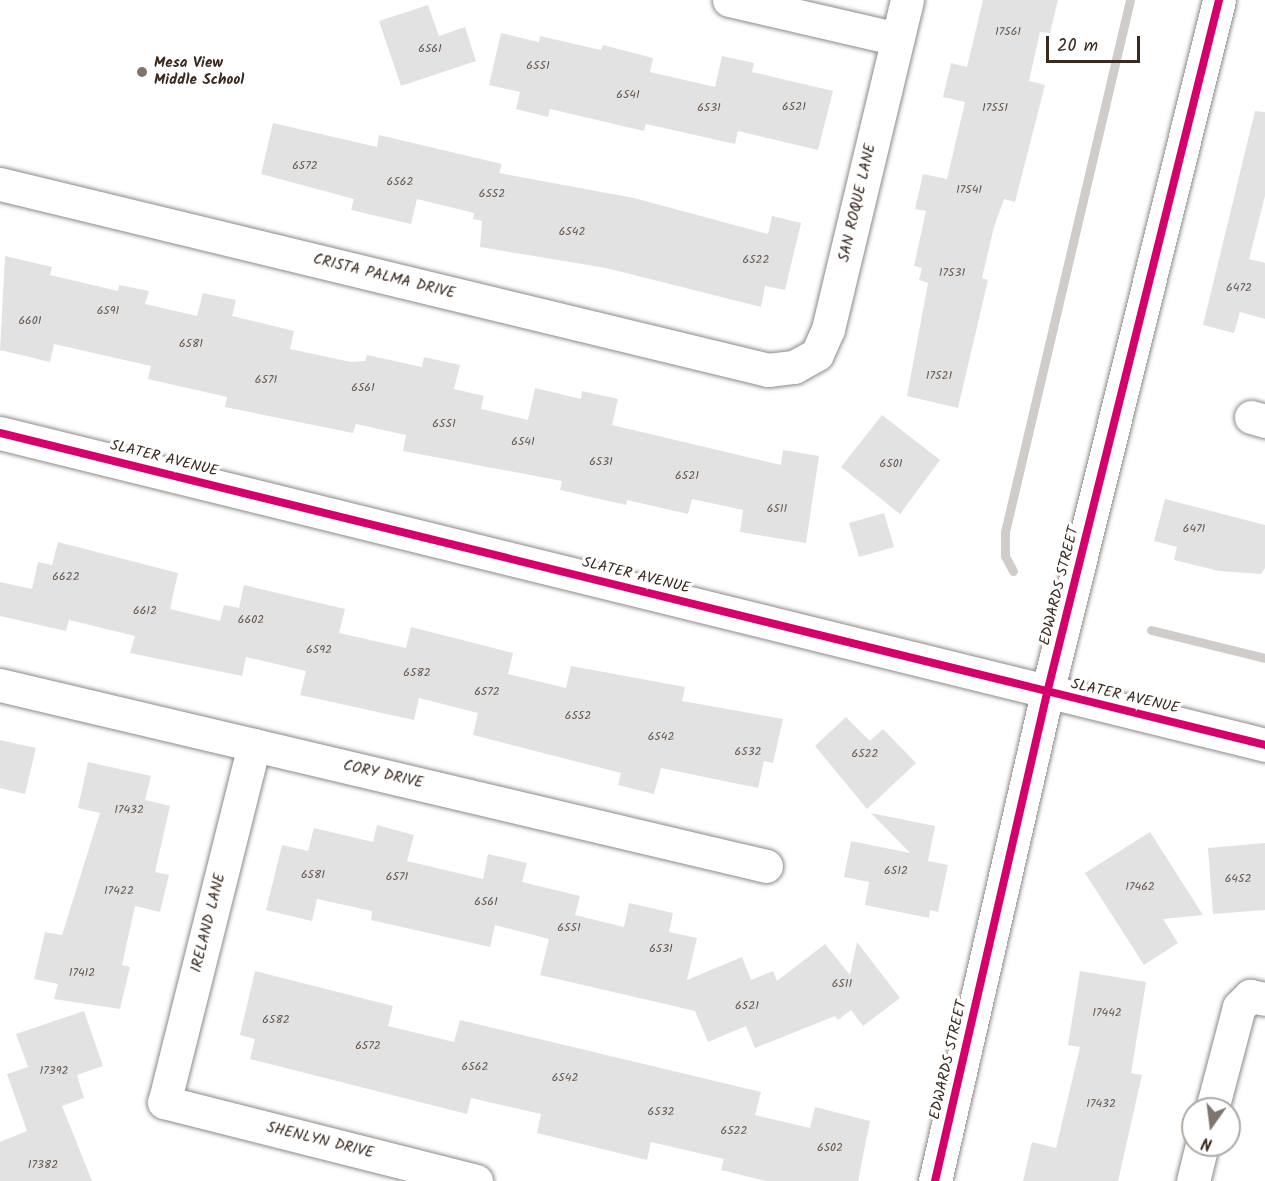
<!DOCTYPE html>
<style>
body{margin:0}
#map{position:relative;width:1265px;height:1181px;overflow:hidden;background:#fff;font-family:Kalam,sans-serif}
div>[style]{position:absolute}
.stream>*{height:9px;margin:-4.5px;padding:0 4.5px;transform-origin:4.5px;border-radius:4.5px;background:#d0ccca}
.building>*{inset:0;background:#e3e2e2}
.roads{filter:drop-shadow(0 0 2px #8e8b88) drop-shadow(0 0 2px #8e8b88)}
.minor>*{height:33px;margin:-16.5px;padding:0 16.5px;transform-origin:16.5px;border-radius:16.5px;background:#fff}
.major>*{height:33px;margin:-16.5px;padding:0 16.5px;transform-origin:16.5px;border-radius:16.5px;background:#fff}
.cycleway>*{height:8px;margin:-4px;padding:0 4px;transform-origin:4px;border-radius:4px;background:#d6006c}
.dots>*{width:16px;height:16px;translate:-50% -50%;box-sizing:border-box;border:3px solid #fff;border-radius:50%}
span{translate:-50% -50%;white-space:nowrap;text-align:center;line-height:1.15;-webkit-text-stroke:6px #fff;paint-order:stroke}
.number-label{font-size:12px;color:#65584f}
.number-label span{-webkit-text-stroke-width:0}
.poi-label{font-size:15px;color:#3b2a1e;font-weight:700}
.left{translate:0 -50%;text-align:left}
.street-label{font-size:15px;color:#3b2a1e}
.north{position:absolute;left:1181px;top:1097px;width:60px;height:60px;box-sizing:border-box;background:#fff;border:2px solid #b1aaa5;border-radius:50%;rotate:194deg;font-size:16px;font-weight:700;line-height:24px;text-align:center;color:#3b2a1e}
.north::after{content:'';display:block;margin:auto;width:21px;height:27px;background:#80756d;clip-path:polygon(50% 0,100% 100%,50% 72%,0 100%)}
.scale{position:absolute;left:1046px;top:36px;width:94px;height:27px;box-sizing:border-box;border:3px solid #3b2a1e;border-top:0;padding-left:8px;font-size:18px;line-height:21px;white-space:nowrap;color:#3b2a1e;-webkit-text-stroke:4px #fff;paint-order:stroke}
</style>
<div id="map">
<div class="stream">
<i style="left:1013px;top:571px;width:17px;rotate:-118deg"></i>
<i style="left:1005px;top:556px;width:24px;rotate:-90deg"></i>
<i style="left:1005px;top:532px;width:546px;rotate:-76.78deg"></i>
<i style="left:1151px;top:630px;width:117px;rotate:13.8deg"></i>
</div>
<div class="building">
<i style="clip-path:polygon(983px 0,1058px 0,1050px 33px,1040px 32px,1029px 81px,1045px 85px,1015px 202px,1004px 199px,994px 227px,982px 278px,988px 280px,958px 408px,907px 396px,928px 283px,919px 280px,922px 268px,914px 266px,926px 211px,915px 209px,923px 174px,947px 179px,965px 102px,943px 97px,951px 63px,967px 67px)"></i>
<i style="clip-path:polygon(428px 5px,439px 36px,465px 27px,476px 61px,401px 86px,379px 21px)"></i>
<i style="clip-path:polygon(501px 33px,539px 42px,540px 36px,601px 50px,603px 45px,653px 58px,650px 72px,715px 87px,722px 56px,754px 63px,752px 72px,833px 91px,818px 150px,738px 131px,735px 144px,646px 124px,644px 131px,550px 109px,548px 117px,516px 109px,520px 92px,489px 85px)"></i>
<i style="clip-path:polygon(1255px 111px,1265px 112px,1265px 196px,1249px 259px,1265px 263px,1265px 319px,1240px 312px,1234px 333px,1203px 325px)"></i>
<i style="clip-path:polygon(273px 123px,377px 147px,379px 135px,502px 164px,499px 173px,634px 198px,768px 234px,772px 216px,801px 223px,785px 290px,765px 286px,761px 307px,606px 268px,480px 247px,482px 221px,473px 219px,474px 213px,417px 199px,411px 224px,351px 210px,354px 199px,261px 174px)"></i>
<i style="clip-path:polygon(5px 256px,52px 267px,50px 275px,118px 291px,119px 285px,149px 291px,145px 304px,197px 316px,203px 293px,236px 300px,232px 316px,294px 331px,290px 349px,351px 362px,365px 361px,367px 355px,422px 367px,424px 357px,460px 365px,454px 389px,484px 396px,481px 409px,528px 420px,535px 388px,581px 399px,582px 391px,618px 399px,612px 425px,781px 465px,783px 450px,819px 456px,806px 543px,740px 532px,743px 510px,692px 499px,688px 514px,627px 500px,626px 505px,560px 490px,562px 481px,403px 451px,406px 435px,356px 424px,353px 433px,225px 407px,227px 397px,148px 379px,151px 366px,54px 344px,50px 362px,0 350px)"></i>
<i style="clip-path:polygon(882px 415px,940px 460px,900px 514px,841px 467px)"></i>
<i style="clip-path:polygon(1165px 499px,1265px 525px,1265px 568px,1261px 574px,1219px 571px,1174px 560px,1177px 547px,1154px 541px)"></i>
<i style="clip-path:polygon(884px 513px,894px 547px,859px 557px,849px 523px)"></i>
<i style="clip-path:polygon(58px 542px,178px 573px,170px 609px,220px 621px,224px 605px,239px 608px,244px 585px,345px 609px,339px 633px,406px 648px,411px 627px,513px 653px,508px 674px,566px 688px,571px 666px,685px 687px,682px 701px,783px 719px,773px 763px,764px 761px,758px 788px,661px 768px,654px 794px,618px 785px,621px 773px,473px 735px,478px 713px,419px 698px,414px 720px,300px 695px,306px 671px,246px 657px,242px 676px,130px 653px,135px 636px,69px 620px,66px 631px,0 616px,0 582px,32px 589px,38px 562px,52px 565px)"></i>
<i style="clip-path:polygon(846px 717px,870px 741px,883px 729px,916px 763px,867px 809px,815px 746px)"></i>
<i style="clip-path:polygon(0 740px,36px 748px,25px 794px,0 788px)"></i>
<i style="clip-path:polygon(88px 762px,151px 776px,145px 800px,170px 806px,155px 872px,169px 875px,160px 912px,135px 906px,122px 965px,130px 967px,120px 1009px,54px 999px,58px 984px,34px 979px,45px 932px,62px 935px,100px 813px,78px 808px)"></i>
<i style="clip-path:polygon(871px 813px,935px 826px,928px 861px,948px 865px,938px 912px,930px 910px,929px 918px,865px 905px,869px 882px,844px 877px,851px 841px,910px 853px)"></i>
<i style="clip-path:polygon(377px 825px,414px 835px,407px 861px,483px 879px,488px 854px,527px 863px,522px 882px,580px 896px,575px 915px,624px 927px,629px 903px,673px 913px,669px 932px,697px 938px,687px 980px,742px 957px,751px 980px,773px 971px,777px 981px,825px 944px,850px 975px,857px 942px,900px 998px,863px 1026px,851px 1010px,838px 1020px,835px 1016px,755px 1048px,746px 1026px,708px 1042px,695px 1011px,540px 975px,549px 939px,495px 925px,490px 947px,371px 920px,372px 911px,317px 899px,312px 921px,266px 910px,282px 845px,308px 851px,314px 828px,373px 842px)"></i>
<i style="clip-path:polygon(1150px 832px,1203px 915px,1163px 919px,1178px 943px,1144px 965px,1085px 873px)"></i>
<i style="clip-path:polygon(1265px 843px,1265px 910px,1213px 914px,1208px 848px)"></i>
<i style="clip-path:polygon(255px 971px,393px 1006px,388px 1026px,454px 1042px,460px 1020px,761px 1092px,755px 1115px,810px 1128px,815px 1107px,870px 1121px,858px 1181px,766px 1181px,721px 1170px,724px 1159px,651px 1142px,647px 1160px,537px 1133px,541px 1114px,471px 1098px,467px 1114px,250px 1059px,255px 1039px,240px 1035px)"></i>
<i style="clip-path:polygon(1080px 971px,1146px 982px,1131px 1073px,1142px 1075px,1118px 1181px,1023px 1181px,1032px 1142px,1056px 1148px,1080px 1047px,1068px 1045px)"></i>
<i style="clip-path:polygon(84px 1011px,103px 1066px,77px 1075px,84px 1098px,62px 1106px,92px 1181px,0 1181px,0 1142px,27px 1131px,7px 1074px,28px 1067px,16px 1034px)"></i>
</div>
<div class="roads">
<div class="minor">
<i style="left:729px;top:0;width:173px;rotate:13deg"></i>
<i style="left:0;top:184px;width:790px;rotate:13.61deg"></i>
<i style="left:768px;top:370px;width:26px;rotate:-7deg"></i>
<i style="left:794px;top:367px;width:26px;rotate:-29deg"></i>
<i style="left:817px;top:354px;width:27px;rotate:-66deg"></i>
<i style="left:828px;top:329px;width:338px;rotate:-76.5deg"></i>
<i style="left:1251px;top:417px;width:15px;rotate:16deg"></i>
<i style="left:0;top:433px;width:1303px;rotate:13.85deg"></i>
<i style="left:0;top:685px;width:787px;rotate:13.29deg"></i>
<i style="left:254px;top:745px;width:368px;rotate:104.1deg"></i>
<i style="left:164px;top:1102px;width:322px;rotate:14.2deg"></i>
<i style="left:1212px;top:1109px;width:106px;rotate:-75.2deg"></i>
<i style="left:1239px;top:1007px;width:16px;rotate:-45deg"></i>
<i style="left:1250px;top:996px;width:15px;rotate:11deg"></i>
<i style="left:1193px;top:1181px;width:37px;rotate:-76deg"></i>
</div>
<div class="major">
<i style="left:935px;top:1181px;width:501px;rotate:-77.07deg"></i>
<i style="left:1047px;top:693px;width:714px;rotate:-76.06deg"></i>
</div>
</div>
<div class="cycleway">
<i style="left:0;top:433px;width:1303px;rotate:13.85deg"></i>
<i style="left:935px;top:1181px;width:501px;rotate:-77.07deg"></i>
<i style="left:1047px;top:693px;width:714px;rotate:-76.06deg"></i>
</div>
<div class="dots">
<i style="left:142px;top:72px;background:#80756d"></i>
</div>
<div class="number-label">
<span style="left:1008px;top:32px">17561</span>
<span style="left:430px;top:49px">6561</span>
<span style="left:538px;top:66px">6551</span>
<span style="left:628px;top:95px">6541</span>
<span style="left:794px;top:107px">6521</span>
<span style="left:709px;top:108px">6531</span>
<span style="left:995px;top:108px">17551</span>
<span style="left:305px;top:166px">6572</span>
<span style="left:400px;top:182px">6562</span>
<span style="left:969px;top:190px">17541</span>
<span style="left:492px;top:194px">6552</span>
<span style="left:572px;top:232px">6542</span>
<span style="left:756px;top:260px">6522</span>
<span style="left:952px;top:273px">17531</span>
<span style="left:1239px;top:288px">6472</span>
<span style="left:108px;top:311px">6591</span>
<span style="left:30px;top:321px">6601</span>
<span style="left:191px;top:344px">6581</span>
<span style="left:939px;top:376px">17521</span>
<span style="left:266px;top:380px">6571</span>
<span style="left:363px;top:388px">6561</span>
<span style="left:444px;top:424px">6551</span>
<span style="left:523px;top:442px">6541</span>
<span style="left:601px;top:462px">6531</span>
<span style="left:891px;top:464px">6501</span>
<span style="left:687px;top:476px">6521</span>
<span style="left:777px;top:509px">6511</span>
<span style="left:1194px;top:529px">6471</span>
<span style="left:66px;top:577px">6622</span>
<span style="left:145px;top:611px">6612</span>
<span style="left:251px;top:620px">6602</span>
<span style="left:319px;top:650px">6592</span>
<span style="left:417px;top:673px">6582</span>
<span style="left:487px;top:692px">6572</span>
<span style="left:578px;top:716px">6552</span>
<span style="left:661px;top:737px">6542</span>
<span style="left:748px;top:752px">6532</span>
<span style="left:865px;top:754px">6522</span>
<span style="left:129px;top:810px">17432</span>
<span style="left:896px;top:871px">6512</span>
<span style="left:313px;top:875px">6581</span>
<span style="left:397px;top:877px">6571</span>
<span style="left:1238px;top:879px">6452</span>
<span style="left:1140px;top:887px">17462</span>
<span style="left:119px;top:891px">17422</span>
<span style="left:486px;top:902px">6561</span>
<span style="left:569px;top:928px">6551</span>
<span style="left:661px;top:949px">6531</span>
<span style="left:82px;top:973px">17412</span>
<span style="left:842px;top:984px">6511</span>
<span style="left:747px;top:1006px">6521</span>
<span style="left:1107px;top:1013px">17442</span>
<span style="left:276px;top:1020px">6582</span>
<span style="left:368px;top:1046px">6572</span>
<span style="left:475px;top:1067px">6562</span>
<span style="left:54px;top:1071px">17392</span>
<span style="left:565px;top:1078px">6542</span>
<span style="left:1101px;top:1104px">17432</span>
<span style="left:661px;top:1112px">6532</span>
<span style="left:734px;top:1131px">6522</span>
<span style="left:830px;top:1148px">6502</span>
<span style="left:43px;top:1165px">17382</span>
</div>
<div class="poi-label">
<span class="left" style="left:154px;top:72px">Mesa View<br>Middle School</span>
</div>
<div class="street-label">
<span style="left:858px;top:203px;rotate:-77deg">SAN ROQUE LANE</span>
<span style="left:384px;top:277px;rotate:14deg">CRISTA PALMA DRIVE</span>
<span style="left:164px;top:459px;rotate:14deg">SLATER AVENUE</span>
<span style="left:636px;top:576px;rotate:14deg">SLATER AVENUE</span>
<span style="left:1060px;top:586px;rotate:-76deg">EDWARDS STREET</span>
<span style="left:1125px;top:697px;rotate:13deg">SLATER AVENUE</span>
<span style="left:383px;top:775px;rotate:13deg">CORY DRIVE</span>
<span style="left:209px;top:923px;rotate:-76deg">IRELAND LANE</span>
<span style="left:949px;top:1060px;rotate:-77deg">EDWARDS STREET</span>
<span style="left:320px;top:1141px;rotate:14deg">SHENLYN DRIVE</span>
</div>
<div class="north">N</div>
<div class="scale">20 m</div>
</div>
